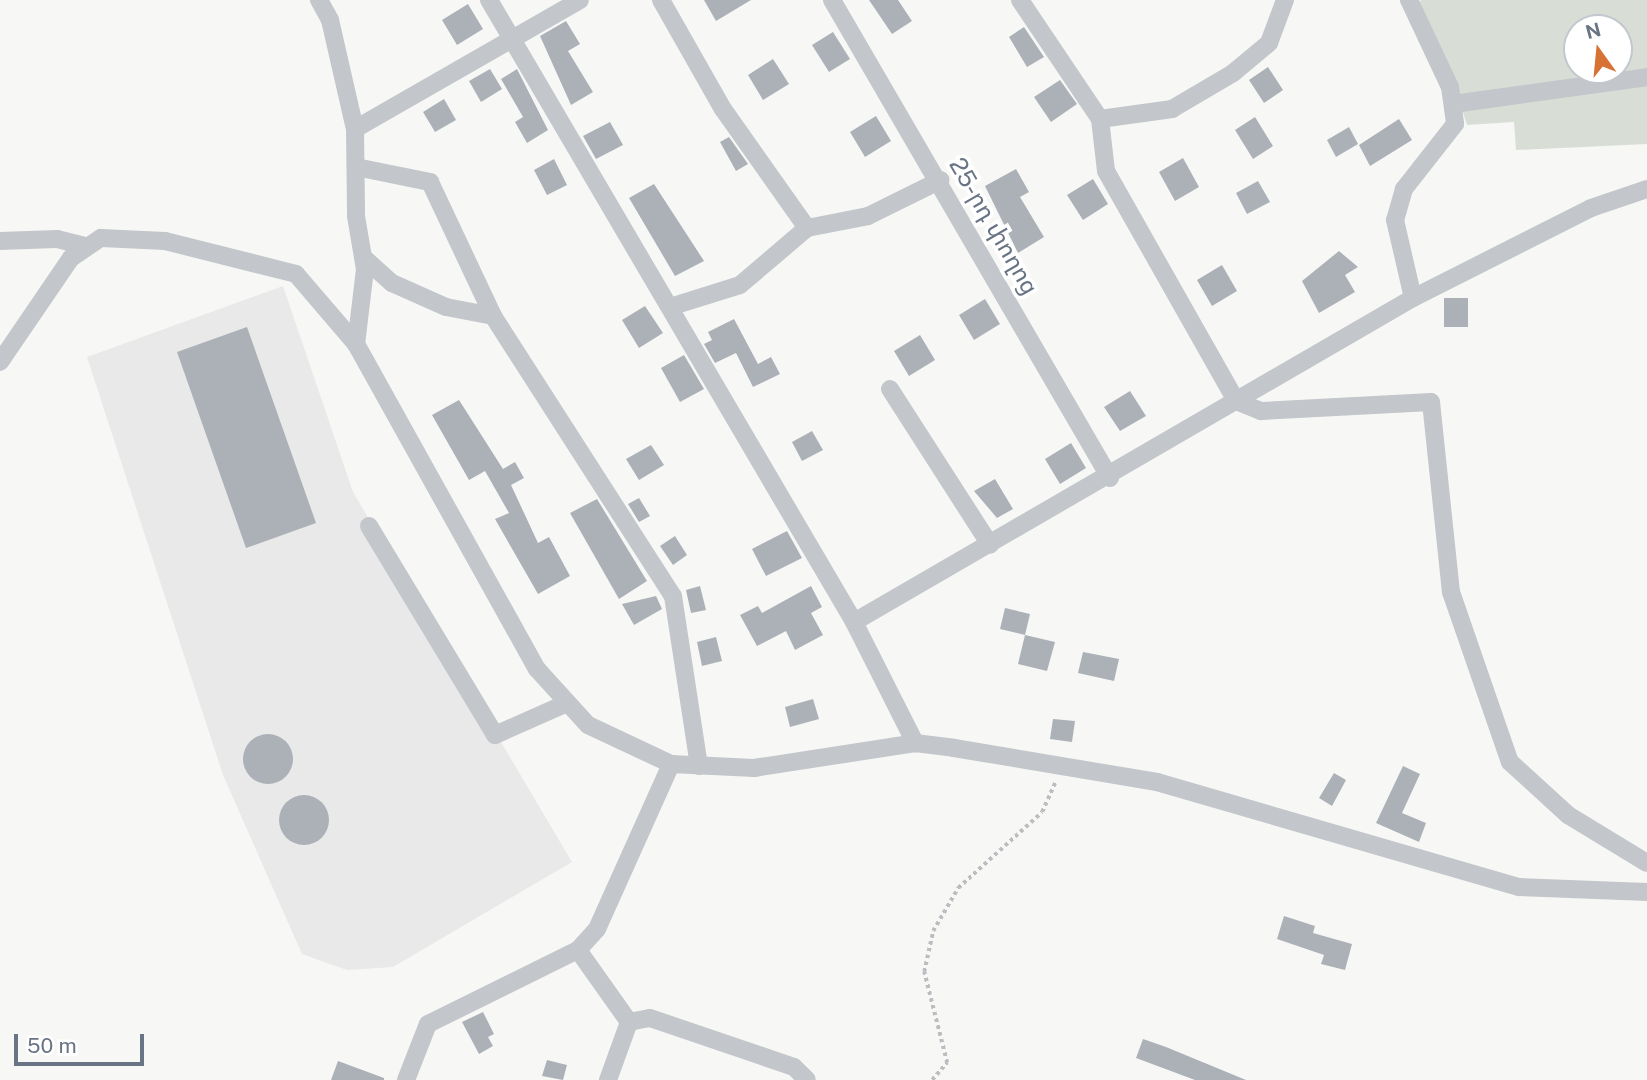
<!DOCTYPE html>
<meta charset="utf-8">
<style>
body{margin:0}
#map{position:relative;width:1647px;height:1080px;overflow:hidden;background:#f7f8f5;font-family:"Public Sans","Noto Sans Armenian",sans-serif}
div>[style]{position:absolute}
.built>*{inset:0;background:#e8e9e8}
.green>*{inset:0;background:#d8ded6}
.building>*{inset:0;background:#acb1b8}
.round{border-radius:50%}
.path>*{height:3.5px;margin-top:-1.75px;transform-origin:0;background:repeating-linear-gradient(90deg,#bbbdc0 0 3.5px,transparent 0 7px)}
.minor>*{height:18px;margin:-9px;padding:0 9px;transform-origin:9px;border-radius:9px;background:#c3c6ca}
span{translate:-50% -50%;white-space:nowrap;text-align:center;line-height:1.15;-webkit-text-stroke:7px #fff;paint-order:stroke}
.street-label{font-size:24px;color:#697484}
.north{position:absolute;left:1563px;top:14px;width:70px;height:70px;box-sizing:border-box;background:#fff;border:2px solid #c3c7ce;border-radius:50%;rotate:345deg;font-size:19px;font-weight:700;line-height:28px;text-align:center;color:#697484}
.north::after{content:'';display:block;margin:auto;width:24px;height:32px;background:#d87234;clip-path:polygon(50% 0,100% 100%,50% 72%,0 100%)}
.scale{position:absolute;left:14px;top:1034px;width:130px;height:32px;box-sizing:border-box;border:4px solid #697484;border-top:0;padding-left:9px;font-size:21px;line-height:24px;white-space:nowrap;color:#697484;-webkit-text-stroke:5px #fff;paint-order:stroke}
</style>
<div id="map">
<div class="built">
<i style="clip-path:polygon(283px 286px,353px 492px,572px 862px,393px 967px,347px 970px,302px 954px,223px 775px,87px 357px)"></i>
</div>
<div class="green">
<i style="clip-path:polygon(evenodd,1421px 0,1647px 0,1647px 144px,1516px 150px,1514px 122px,1467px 125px,1445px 56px,1414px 11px,1421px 0,1577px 28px,1619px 28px,1619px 70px,1577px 70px,1577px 28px)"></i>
</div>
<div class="building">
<i style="clip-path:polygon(704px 0,751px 0,716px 21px)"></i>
<i style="clip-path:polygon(869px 0,898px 0,912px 21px,892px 34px)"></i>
<i style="clip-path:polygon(468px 4px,483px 29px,457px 45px,442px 20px)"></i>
<i style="clip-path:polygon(566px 21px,580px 44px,568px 51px,593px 92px,571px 105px,540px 36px)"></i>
<i style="clip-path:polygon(1024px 27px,1044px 57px,1027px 67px,1009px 37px)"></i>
<i style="clip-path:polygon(833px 32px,850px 59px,829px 72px,812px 45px)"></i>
<i style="clip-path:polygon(773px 59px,789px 84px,763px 100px,748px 75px)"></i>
<i style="clip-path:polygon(1268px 67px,1283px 90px,1264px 103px,1249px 80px)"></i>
<i style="clip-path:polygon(490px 69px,502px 89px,481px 102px,469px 81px)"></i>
<i style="clip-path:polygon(517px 69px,548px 130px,527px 143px,515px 122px,523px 117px,501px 79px)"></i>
<i style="clip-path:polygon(1060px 80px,1077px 104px,1051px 122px,1034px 97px)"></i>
<i style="clip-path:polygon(444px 99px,456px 120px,435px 132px,423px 112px)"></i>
<i style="clip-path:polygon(876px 116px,891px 141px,865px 157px,850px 132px)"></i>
<i style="clip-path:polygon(1255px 117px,1273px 146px,1253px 159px,1235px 130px)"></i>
<i style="clip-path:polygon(1399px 119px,1412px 140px,1370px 166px,1359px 145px)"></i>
<i style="clip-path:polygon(610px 122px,623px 145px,596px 159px,583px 136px)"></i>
<i style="clip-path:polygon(1349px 127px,1358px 144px,1336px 157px,1327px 140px)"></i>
<i style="clip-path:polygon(729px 137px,748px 164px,736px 171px,720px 142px)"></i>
<i style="clip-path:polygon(1183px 158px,1199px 187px,1175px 201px,1159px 172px)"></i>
<i style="clip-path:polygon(554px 159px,567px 185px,547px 195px,534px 170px)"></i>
<i style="clip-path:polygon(1016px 169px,1029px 192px,1020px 197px,1044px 237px,1018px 253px,985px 186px)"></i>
<i style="clip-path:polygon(1093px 179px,1108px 204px,1083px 220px,1067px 195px)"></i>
<i style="clip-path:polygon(1258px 181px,1270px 202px,1247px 214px,1236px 193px)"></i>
<i style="clip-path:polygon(654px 184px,704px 261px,675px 276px,629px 198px)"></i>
<i style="clip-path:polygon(1339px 251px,1358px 267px,1345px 275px,1355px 292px,1319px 313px,1302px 281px)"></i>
<i style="clip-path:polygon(1222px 265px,1237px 291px,1212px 306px,1197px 280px)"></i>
<i style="clip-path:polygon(1444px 298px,1468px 298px,1468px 327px,1444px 327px)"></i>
<i style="clip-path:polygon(985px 299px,1000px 324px,974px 340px,959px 315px)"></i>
<i style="clip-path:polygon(645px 306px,663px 333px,639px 348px,622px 320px)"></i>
<i style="clip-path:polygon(734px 319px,758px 364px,771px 357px,780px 374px,753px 387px,736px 353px,715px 363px,704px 344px,712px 340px,708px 332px)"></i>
<i style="clip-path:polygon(247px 327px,316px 523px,246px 548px,177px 352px)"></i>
<i style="clip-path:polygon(920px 335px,935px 360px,909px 376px,894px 351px)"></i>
<i style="clip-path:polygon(684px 355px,704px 389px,680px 402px,661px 368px)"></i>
<i style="clip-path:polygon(1130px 391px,1146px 416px,1120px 431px,1104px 407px)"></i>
<i style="clip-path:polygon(459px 400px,503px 469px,515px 462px,524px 478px,511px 485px,538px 543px,549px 537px,570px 576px,538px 594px,495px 519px,509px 513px,485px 471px,469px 480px,432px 415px)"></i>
<i style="clip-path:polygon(812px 431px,823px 450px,802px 461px,792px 442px)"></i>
<i style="clip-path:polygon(1071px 443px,1086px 468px,1060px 484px,1045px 459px)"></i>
<i style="clip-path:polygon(651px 445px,664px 465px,639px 480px,626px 459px)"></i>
<i style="clip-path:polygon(995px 479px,1013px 509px,997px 518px,974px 491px)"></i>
<i style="clip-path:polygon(639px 498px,650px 516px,639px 522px,628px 504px)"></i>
<i style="clip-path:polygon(597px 499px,647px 581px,619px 599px,570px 513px)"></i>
<i style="clip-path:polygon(787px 531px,802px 558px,766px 576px,752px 549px)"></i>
<i style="clip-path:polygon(675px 536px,687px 555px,673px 565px,660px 546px)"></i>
<i style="clip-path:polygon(700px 586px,706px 610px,691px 613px,686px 590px)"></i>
<i style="clip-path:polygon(811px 586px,822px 607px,811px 613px,823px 635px,795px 650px,786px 631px,757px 646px,740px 615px,758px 606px,762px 613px)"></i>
<i style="clip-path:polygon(656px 596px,662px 609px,634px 625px,622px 604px)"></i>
<i style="clip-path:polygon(1005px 608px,1030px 614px,1025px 635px,1000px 629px)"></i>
<i style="clip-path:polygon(1025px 635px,1055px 642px,1047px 671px,1018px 664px)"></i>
<i style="clip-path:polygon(716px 637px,722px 661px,702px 666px,697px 642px)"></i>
<i style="clip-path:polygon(1083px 652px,1119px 659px,1114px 681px,1078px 673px)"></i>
<i style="clip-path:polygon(813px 699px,819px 719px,790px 727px,785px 707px)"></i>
<i style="clip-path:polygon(1053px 719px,1075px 721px,1072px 742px,1050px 739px)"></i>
<i class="round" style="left:243px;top:734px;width:50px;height:50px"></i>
<i style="clip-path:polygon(1403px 766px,1420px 774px,1402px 813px,1426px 823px,1419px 842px,1376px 823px)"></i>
<i style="clip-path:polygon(1334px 773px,1346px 780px,1332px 806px,1319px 798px)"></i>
<i class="round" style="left:279px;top:795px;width:50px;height:50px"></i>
<i style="clip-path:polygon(1284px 916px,1315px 926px,1313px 933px,1352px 944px,1345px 970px,1321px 964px,1324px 955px,1277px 939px)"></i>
<i style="clip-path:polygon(483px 1012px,494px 1034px,488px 1037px,493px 1046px,479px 1054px,462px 1022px)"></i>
<i style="clip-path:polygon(1143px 1039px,1166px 1047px,1246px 1080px,1195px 1080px,1136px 1058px)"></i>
<i style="clip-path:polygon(547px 1060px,567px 1065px,563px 1080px,542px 1076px)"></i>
<i style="clip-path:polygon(338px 1061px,384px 1078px,384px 1080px,331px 1080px)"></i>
</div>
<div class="path">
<i style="left:932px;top:1080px;width:23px;rotate:-49deg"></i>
<i style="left:947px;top:1063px;width:94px;rotate:-104.2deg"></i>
<i style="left:924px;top:972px;width:42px;rotate:-77.6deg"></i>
<i style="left:933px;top:931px;width:50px;rotate:-59.8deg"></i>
<i style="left:958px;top:888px;width:113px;rotate:-42.1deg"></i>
<i style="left:1042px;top:812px;width:35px;rotate:-66deg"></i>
</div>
<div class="minor">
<i style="left:319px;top:0;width:23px;rotate:61deg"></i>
<i style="left:330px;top:20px;width:112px;rotate:77.1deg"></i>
<i style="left:355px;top:129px;width:87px;rotate:89.3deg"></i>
<i style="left:356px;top:216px;width:54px;rotate:80.4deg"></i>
<i style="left:365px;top:269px;width:76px;rotate:96.8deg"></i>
<i style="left:489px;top:0;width:721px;rotate:59.59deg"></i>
<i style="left:854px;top:622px;width:136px;rotate:63.2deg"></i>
<i style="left:661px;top:0;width:125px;rotate:60.4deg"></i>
<i style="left:723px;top:109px;width:146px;rotate:54.8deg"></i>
<i style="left:832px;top:0;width:553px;rotate:59.82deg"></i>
<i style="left:1020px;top:0;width:143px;rotate:56.1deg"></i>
<i style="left:1100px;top:119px;width:73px;rotate:-7.9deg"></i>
<i style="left:1172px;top:109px;width:71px;rotate:-30.5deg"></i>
<i style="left:1233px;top:73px;width:47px;rotate:-39.8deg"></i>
<i style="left:1269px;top:43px;width:46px;rotate:-69.6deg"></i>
<i style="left:1409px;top:0;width:96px;rotate:64.8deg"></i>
<i style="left:1450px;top:87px;width:37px;rotate:82deg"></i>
<i style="left:1455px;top:124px;width:83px;rotate:128.1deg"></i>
<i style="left:1404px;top:189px;width:32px;rotate:106deg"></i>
<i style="left:1395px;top:220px;width:80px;rotate:77deg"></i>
<i style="left:1453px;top:104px;width:196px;rotate:-7.9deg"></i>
<i style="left:1100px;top:119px;width:52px;rotate:83.4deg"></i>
<i style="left:1106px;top:171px;width:264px;rotate:60.5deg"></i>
<i style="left:1236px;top:401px;width:27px;rotate:22deg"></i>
<i style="left:1261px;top:411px;width:170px;rotate:-3deg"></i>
<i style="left:1431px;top:402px;width:191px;rotate:84deg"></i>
<i style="left:1451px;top:592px;width:180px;rotate:70.9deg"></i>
<i style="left:1510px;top:762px;width:79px;rotate:42.4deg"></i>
<i style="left:1568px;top:815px;width:92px;rotate:31.3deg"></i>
<i style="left:355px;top:129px;width:259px;rotate:-29.8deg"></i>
<i style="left:356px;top:167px;width:76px;rotate:11.5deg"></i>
<i style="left:430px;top:182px;width:148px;rotate:64.8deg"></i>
<i style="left:0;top:241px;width:57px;rotate:-2deg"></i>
<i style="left:57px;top:239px;width:30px;rotate:14deg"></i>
<i style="left:364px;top:258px;width:38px;rotate:42deg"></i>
<i style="left:392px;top:283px;width:59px;rotate:24deg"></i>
<i style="left:446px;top:307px;width:48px;rotate:10.8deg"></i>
<i style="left:493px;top:316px;width:333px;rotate:57.3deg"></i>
<i style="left:673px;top:596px;width:172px;rotate:81.3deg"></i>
<i style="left:673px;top:306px;width:70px;rotate:-17.4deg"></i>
<i style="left:740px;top:285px;width:88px;rotate:-40.4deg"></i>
<i style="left:807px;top:228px;width:62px;rotate:-11.1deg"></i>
<i style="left:868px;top:216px;width:81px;rotate:-26.3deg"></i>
<i style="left:0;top:362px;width:126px;rotate:-55.7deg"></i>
<i style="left:71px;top:258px;width:36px;rotate:-34deg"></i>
<i style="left:101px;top:238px;width:64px;rotate:2.7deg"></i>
<i style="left:165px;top:241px;width:135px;rotate:14.1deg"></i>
<i style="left:296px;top:274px;width:92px;rotate:49.4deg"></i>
<i style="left:356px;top:344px;width:372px;rotate:60.9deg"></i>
<i style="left:537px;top:669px;width:76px;rotate:47.7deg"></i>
<i style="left:588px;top:725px;width:92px;rotate:25.2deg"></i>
<i style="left:671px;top:764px;width:83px;rotate:2.8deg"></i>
<i style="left:754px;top:768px;width:163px;rotate:-8.8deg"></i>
<i style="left:915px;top:743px;width:39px;rotate:7deg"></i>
<i style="left:954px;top:748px;width:206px;rotate:9.5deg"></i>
<i style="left:1157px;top:782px;width:377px;rotate:16.2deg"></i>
<i style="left:1519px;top:887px;width:128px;rotate:2.2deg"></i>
<i style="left:890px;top:389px;width:185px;rotate:57.3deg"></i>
<i style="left:369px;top:526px;width:244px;rotate:58.9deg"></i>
<i style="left:495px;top:735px;width:77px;rotate:-23.9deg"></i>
<i style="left:854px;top:622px;width:646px;rotate:-30.1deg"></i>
<i style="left:1413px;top:298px;width:199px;rotate:-26.8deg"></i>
<i style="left:1591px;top:208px;width:59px;rotate:-18.7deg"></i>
<i style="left:578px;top:950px;width:88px;rotate:54.7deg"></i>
<i style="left:629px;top:1022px;width:62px;rotate:109.9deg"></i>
<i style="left:629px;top:1022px;width:21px;rotate:-11deg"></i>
<i style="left:650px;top:1018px;width:152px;rotate:18.8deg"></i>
<i style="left:794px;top:1067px;width:18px;rotate:45deg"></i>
<i style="left:406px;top:1080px;width:60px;rotate:-68.6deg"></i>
<i style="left:428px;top:1024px;width:167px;rotate:-26.3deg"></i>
<i style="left:578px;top:950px;width:28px;rotate:-48deg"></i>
<i style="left:597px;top:929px;width:181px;rotate:-65.8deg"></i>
</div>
<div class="street-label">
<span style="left:994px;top:226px;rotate:60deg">25-րդ փողոց</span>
</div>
<div class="north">N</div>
<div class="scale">50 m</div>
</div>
